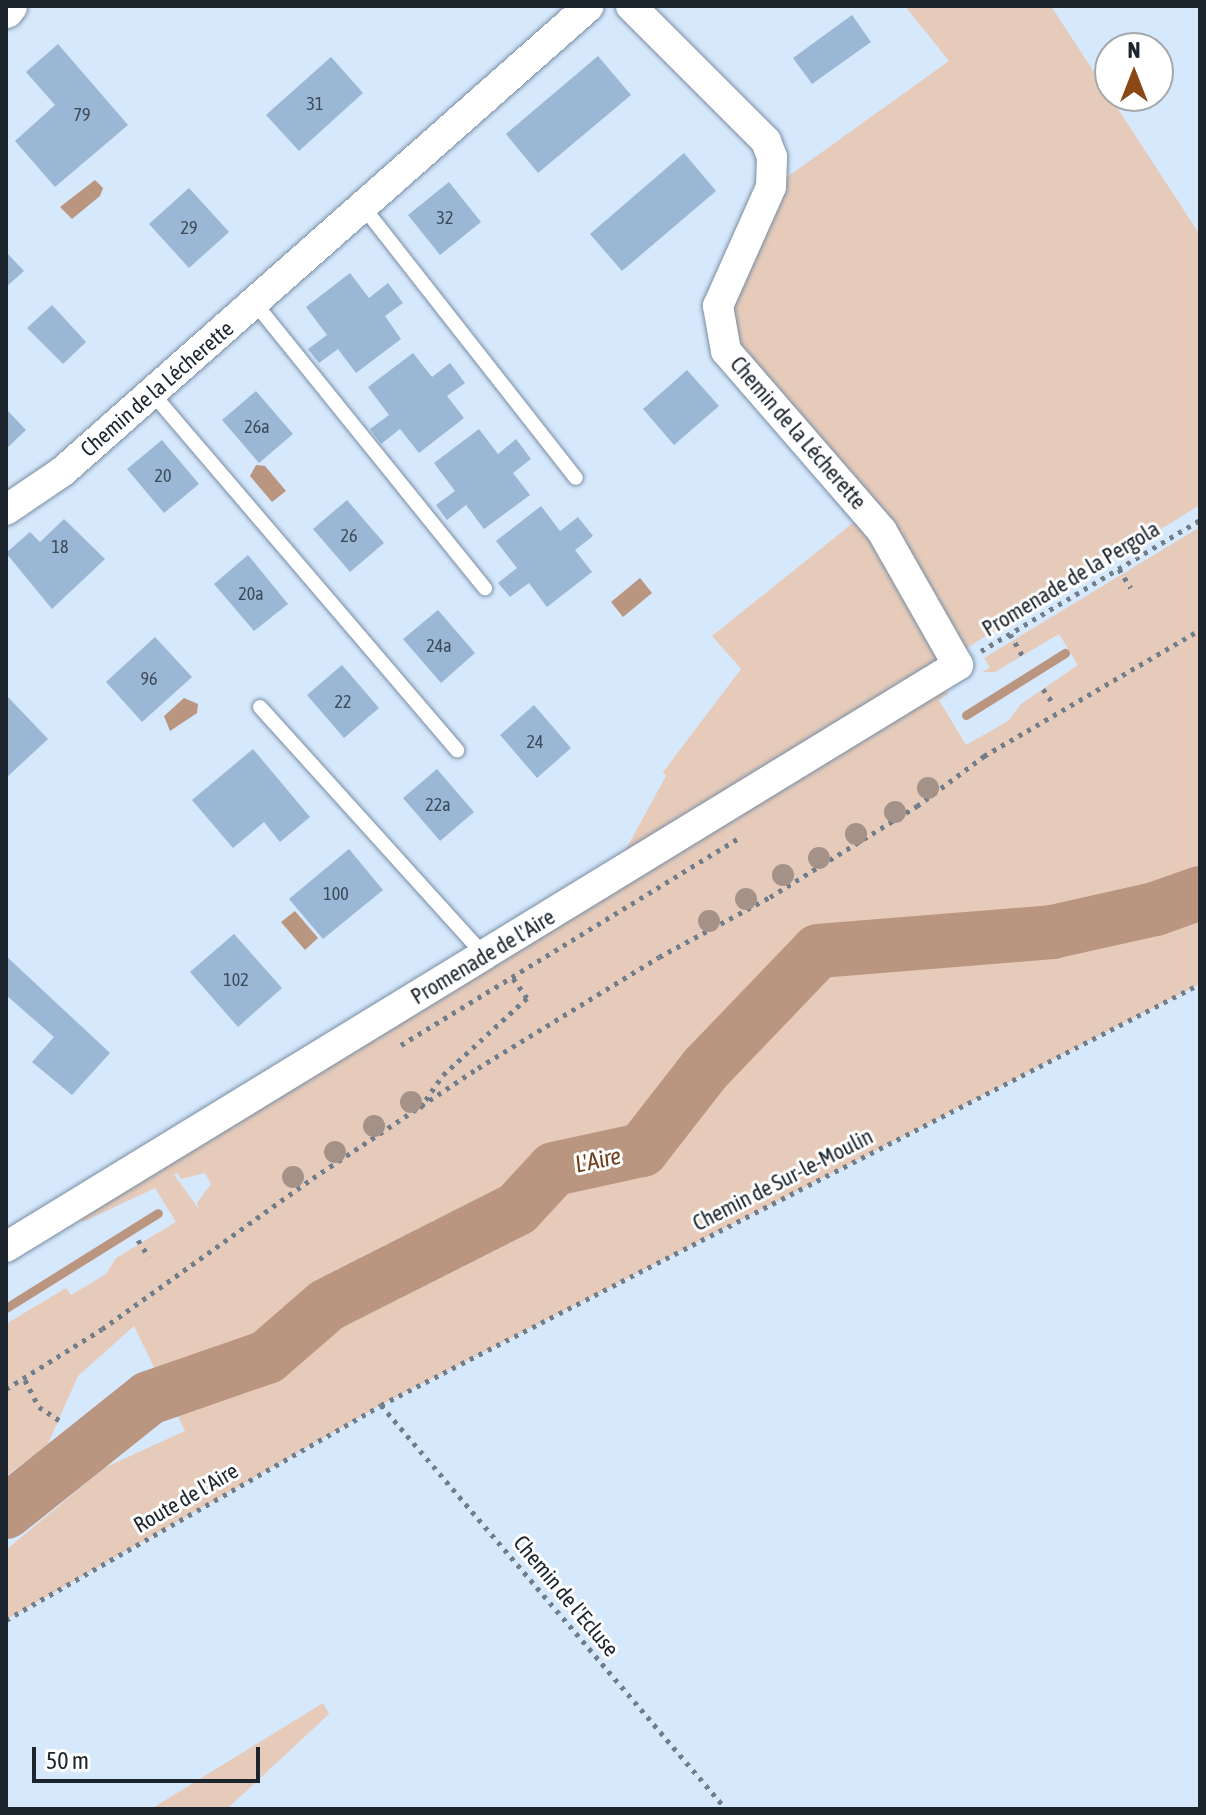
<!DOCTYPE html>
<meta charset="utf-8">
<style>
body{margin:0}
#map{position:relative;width:1206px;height:1815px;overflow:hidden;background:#d6e8fc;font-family:"Asap Condensed",sans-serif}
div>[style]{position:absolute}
.green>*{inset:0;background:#e7cbba}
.water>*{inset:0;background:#ba957f}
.stream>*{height:9px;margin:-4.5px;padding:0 4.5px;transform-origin:4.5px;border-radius:4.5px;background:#ba957f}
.river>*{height:54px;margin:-27px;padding:0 27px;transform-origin:27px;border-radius:27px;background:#ba957f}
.building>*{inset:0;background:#9ab7d5}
.path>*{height:5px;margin-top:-2.5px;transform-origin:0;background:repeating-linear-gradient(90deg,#707d8b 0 4px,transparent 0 10px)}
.roads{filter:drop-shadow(0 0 2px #788da3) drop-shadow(0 0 2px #788da3)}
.service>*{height:14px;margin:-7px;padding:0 7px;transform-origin:7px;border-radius:7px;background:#fff}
.minor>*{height:30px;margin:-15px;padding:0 15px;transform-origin:15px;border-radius:15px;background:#fff}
.tertiary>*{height:36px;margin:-18px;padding:0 18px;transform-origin:18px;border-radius:18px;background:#fff}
.trees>*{width:22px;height:22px;margin:-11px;border-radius:50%;background:#a49187}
span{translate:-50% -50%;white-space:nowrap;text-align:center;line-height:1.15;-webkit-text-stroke:6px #fff;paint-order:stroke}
.number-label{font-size:18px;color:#3c4a58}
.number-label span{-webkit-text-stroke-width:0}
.street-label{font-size:22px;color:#1c252e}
.water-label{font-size:24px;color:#703e1c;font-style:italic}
.frame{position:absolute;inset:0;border:8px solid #1c252e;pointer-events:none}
.north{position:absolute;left:1094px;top:32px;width:80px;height:80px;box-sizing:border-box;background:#fff;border:2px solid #a4a8ab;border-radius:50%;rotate:0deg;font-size:22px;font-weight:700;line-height:32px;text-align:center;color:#1c252e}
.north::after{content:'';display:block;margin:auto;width:28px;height:36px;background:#8a4817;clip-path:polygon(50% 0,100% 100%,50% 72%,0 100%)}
.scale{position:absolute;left:32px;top:1747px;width:228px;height:36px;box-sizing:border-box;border:4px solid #1c252e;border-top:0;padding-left:10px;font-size:24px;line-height:28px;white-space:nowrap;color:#1c252e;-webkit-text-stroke:6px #fff;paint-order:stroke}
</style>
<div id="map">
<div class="green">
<i style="clip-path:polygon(905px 6px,1051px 6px,1200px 235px,1200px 505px,620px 860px,666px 776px,663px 772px,741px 669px,712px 636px,874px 506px,740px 350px,730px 329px,732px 297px,783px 180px,949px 61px)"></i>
<i style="clip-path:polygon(evenodd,1200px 527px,1200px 984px,381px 1405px,6px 1620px,6px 1550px,104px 1468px,185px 1431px,134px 1326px,78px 1376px,47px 1446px,6px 1476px,6px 1324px,66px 1288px,71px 1295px,106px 1274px,116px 1258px,176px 1222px,155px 1188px,83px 1222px,77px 1213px,942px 684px,948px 694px,939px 700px,966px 745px,1008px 721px,1021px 704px,1078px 665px,1059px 634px,995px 672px,983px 672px,990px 667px,984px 658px,1200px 527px,177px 1173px,181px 1179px,205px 1173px,211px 1184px,197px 1203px,199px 1209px,174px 1175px,177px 1173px)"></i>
<i style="clip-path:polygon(323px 1703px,329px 1714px,227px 1809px,151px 1809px)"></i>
</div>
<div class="water">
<i style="clip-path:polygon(95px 180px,103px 188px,100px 196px,72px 219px,60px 207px)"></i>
<i style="clip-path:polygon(256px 465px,265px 466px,286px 491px,272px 502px,250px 476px)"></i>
<i style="clip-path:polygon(640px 578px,652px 593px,623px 617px,611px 602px)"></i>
<i style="clip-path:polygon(184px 698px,198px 704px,197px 713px,170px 731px,164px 716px)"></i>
<i style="clip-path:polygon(295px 911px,318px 938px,305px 950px,281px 922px)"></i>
</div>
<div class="stream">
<i style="left:966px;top:715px;width:117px;rotate:-32.1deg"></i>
<i style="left:6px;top:1308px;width:179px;rotate:-32deg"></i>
</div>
<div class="river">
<i style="left:6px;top:1512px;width:183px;rotate:-38.6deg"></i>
<i style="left:149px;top:1398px;width:125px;rotate:-19.2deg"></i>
<i style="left:267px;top:1357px;width:79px;rotate:-40.9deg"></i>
<i style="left:327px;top:1305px;width:213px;rotate:-26.8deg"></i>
<i style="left:517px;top:1209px;width:54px;rotate:-47.2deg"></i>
<i style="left:554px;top:1169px;width:90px;rotate:-12.2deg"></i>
<i style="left:642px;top:1150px;width:103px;rotate:-52.1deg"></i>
<i style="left:705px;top:1069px;width:163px;rotate:-46.2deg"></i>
<i style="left:818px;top:951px;width:235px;rotate:-4.6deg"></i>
<i style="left:1052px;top:932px;width:106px;rotate:-12.6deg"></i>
<i style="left:1155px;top:909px;width:48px;rotate:-19.6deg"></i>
</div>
<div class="building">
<i style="clip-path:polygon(852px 15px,871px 42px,812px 84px,793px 58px)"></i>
<i style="clip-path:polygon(58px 44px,128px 125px,55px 187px,15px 141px,55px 105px,26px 72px)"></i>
<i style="clip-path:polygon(598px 56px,631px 95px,538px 173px,506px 134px)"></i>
<i style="clip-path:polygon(331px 57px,363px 93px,299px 151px,266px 115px)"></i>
<i style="clip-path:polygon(684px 153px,716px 191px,622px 271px,590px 234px)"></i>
<i style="clip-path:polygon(449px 182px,481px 222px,440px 255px,408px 215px)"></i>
<i style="clip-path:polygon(189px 188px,229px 232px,189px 268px,149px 224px)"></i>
<i style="clip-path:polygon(6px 252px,24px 271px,6px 287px)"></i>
<i style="clip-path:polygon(350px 273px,369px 298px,388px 283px,403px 303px,385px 316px,401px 339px,356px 373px,338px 349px,319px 363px,308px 349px,327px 335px,306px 307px)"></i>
<i style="clip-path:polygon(52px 305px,86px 342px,63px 364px,27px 328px)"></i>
<i style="clip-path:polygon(413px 353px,432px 377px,450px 363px,465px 383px,447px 396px,464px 418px,419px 453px,400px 429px,381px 444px,370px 429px,389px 415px,368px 387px)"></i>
<i style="clip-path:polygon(687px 370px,719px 406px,674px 445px,643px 409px)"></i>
<i style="clip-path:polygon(256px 391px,293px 434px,259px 463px,222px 420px)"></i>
<i style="clip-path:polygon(6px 409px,26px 430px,6px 449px)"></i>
<i style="clip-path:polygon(479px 429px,498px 454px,516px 439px,531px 459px,513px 473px,530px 495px,484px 529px,466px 505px,447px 520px,436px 505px,455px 491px,434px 463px)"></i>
<i style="clip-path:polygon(162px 440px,199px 484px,164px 513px,127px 469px)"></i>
<i style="clip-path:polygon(347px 500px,384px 543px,350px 572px,313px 529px)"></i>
<i style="clip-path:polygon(541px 506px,560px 531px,578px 517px,593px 536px,575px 550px,592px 572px,547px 607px,529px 583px,510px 597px,498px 583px,517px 568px,496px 541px)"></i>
<i style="clip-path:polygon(64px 519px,105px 559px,52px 609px,6px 553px,30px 532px,40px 542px)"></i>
<i style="clip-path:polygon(248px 555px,288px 604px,254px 631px,214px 584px)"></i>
<i style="clip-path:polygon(438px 610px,475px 653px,441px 683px,403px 639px)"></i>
<i style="clip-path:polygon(155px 637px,192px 677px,142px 722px,106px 682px)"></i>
<i style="clip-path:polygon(342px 665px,379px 708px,344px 738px,307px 695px)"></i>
<i style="clip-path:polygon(6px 695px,48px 739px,6px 778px)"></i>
<i style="clip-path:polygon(534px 705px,571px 748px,537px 778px,500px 735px)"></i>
<i style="clip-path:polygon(253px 749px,310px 817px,280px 842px,264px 822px,233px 848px,192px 800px)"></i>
<i style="clip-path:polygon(437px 769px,474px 812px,440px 841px,403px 798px)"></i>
<i style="clip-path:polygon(349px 849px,383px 890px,323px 939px,289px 899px)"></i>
<i style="clip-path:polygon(234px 934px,282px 988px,238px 1027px,190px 972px)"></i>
<i style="clip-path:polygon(6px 956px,110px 1053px,72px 1095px,32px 1062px,54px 1037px,6px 995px)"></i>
</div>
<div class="path">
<i style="left:1119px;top:569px;width:22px;rotate:58deg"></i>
<i style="left:1010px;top:634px;width:28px;rotate:60deg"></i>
<i style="left:981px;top:651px;width:255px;rotate:-30.9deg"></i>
<i style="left:1043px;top:689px;width:16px;rotate:55deg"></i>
<i style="left:401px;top:1045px;width:398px;rotate:-31.5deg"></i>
<i style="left:420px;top:1108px;width:40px;rotate:-55.1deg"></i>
<i style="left:443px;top:1075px;width:114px;rotate:-42.5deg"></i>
<i style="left:527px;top:998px;width:24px;rotate:-125deg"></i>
<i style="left:138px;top:1240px;width:20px;rotate:57deg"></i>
<i style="left:25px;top:1380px;width:30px;rotate:63deg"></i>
<i style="left:39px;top:1407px;width:24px;rotate:33deg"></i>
<i style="left:6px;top:1389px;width:113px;rotate:-32deg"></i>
<i style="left:102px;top:1329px;width:259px;rotate:-35.6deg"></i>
<i style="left:313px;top:1178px;width:198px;rotate:-33.7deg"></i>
<i style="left:478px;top:1068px;width:212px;rotate:-31.5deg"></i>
<i style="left:659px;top:957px;width:126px;rotate:-28.4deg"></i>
<i style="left:770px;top:897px;width:173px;rotate:-31.8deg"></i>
<i style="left:917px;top:806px;width:84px;rotate:-36.7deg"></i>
<i style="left:984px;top:756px;width:250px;rotate:-30.3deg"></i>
<i style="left:381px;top:1405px;width:531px;rotate:49.5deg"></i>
<i style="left:6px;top:1620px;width:432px;rotate:-29.8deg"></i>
<i style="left:381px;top:1405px;width:921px;rotate:-27.21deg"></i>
</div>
<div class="roads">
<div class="service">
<i style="left:361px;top:204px;width:348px;rotate:51.9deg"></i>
<i style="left:254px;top:302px;width:368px;rotate:51.1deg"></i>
<i style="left:152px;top:393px;width:470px;rotate:49.5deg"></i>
<i style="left:260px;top:707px;width:336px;rotate:47.9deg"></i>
</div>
<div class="minor">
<i style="left:6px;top:510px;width:68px;rotate:-34.2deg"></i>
<i style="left:62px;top:472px;width:703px;rotate:-41.48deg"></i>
<i style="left:6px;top:1247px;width:1116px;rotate:-31.44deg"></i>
<i style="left:958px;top:665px;width:154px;rotate:-119.6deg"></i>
<i style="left:882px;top:531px;width:238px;rotate:-130.9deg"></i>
<i style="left:726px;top:351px;width:46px;rotate:-100.1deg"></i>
<i style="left:718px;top:306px;width:130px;rotate:-66deg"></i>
<i style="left:771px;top:187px;width:30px;rotate:-88deg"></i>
<i style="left:772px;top:157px;width:17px;rotate:-111deg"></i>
<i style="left:766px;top:141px;width:191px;rotate:-135deg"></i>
</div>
<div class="tertiary">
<i style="left:6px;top:10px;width:5px;rotate:-53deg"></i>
</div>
</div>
<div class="trees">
<i style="left:928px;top:788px"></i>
<i style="left:895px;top:812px"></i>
<i style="left:856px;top:834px"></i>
<i style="left:819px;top:858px"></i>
<i style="left:783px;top:875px"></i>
<i style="left:746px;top:899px"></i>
<i style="left:709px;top:921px"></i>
<i style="left:411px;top:1102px"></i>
<i style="left:374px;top:1126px"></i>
<i style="left:335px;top:1152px"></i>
<i style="left:293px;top:1177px"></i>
</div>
<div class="number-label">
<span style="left:315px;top:104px">31</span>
<span style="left:82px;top:115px">79</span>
<span style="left:445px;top:218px">32</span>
<span style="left:189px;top:228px">29</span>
<span style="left:257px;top:427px">26a</span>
<span style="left:163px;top:476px">20</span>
<span style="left:349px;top:536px">26</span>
<span style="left:60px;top:547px">18</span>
<span style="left:251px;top:594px">20a</span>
<span style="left:439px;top:646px">24a</span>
<span style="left:149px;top:679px">96</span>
<span style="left:343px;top:702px">22</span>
<span style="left:535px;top:742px">24</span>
<span style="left:438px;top:805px">22a</span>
<span style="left:336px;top:894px">100</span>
<span style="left:236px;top:980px">102</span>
</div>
<div class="street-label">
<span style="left:157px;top:389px;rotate:-41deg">Chemin de la Lécherette</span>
<span style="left:798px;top:433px;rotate:49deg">Chemin de la Lécherette</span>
<span style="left:1071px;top:579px;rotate:-31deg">Promenade de la Pergola</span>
<span style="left:483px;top:957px;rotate:-31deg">Promenade de l'Aire</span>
<span style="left:783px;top:1180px;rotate:-27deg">Chemin de Sur-le-Moulin</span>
<span style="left:186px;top:1498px;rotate:-30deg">Route de l'Aire</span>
<span style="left:566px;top:1596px;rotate:50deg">Chemin de l'Ecluse</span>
</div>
<div class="water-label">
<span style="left:598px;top:1160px;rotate:-12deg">L'Aire</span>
</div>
<div class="frame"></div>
<div class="north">N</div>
<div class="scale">50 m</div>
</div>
